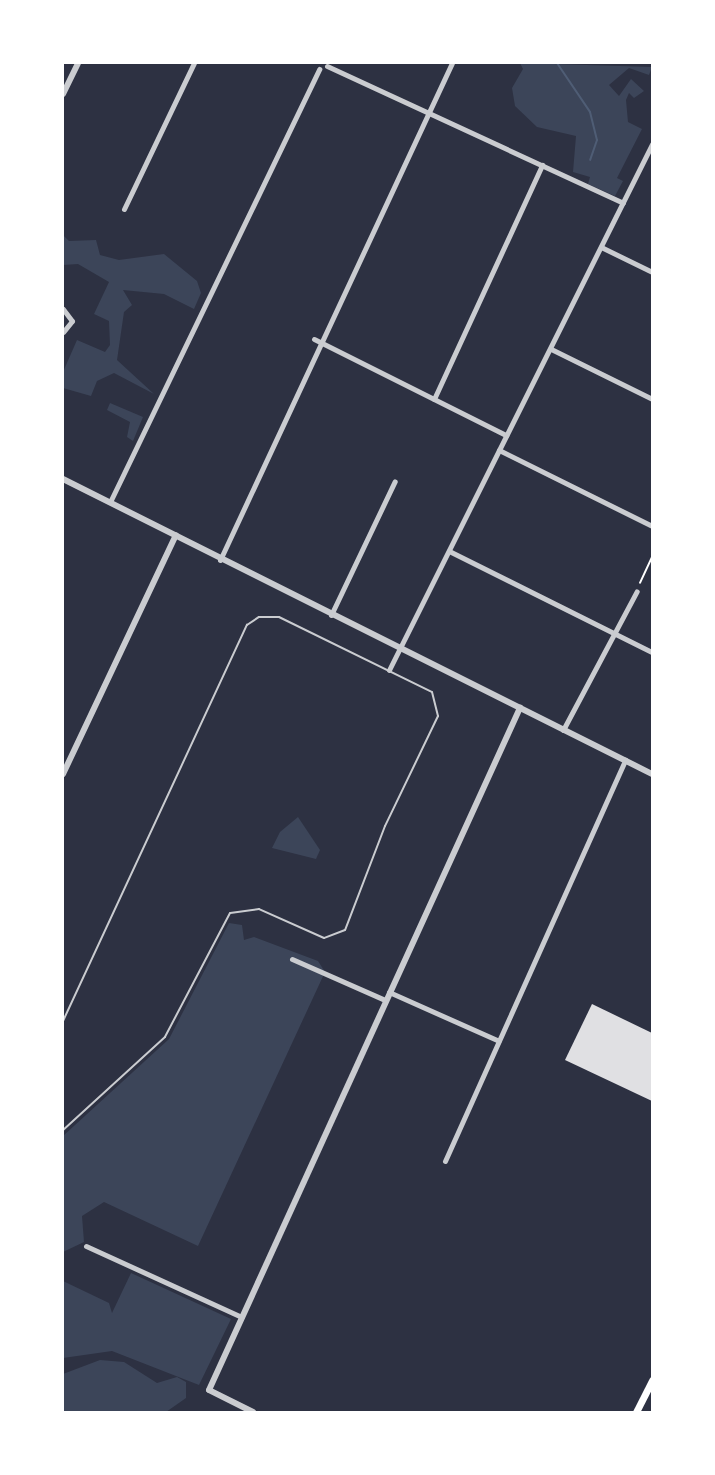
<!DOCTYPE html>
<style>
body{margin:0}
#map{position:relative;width:715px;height:1475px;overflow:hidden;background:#2d3142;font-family:"Alegreya Sans",sans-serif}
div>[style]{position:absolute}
.green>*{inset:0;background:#3c4559}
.stream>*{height:2px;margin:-1px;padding:0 1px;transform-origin:1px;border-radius:1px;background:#4f5d75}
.building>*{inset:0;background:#e0e0e3}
.path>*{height:1.5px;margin:-0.75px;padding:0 0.75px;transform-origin:0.75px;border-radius:0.75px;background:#fff}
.service>*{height:2px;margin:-1px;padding:0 1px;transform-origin:1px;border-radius:1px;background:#caccd0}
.minor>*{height:5px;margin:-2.5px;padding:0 2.5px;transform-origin:2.5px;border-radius:2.5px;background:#caccd0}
.tertiary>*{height:6px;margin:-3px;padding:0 3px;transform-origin:3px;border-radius:3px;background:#caccd0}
.secondary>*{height:7px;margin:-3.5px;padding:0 3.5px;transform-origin:3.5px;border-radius:3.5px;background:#fff}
span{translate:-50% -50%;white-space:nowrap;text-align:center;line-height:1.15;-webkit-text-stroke:4.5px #fff;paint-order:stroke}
.frame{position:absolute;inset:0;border:64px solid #fff;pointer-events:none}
</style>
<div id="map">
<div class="green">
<i style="clip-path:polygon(520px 63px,652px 67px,649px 75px,629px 68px,609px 85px,619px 96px,631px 79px,644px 91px,634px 98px,629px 93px,626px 100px,628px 122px,642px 129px,617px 178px,623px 181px,615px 196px,588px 184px,590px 177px,573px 172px,576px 136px,537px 127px,515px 106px,512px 88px,523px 69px)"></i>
<i style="clip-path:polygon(63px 235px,69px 241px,96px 240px,100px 255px,119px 260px,164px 254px,197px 281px,201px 293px,194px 309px,164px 294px,123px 290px,132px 305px,124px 312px,117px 360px,154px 394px,114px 373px,97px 381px,91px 396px,63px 388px,63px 372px,77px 340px,105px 352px,110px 345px,109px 321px,94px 314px,109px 282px,78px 264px,63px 265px)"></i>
<i style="clip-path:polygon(110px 403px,143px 417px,133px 441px,127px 437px,130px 422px,107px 410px)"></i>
<i style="clip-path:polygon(298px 817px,320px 850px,316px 859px,272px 848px,280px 832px)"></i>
<i style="clip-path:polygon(229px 923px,242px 925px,244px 940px,254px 937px,318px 961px,325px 972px,198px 1246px,104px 1202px,82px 1216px,84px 1242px,63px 1252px,63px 1136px,169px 1039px)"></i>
<i style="clip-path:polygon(131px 1273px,231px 1319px,199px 1385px,112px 1351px,63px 1358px,63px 1281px,109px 1303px,112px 1313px)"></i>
<i style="clip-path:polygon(100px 1360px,124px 1362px,157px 1383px,177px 1377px,186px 1382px,186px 1398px,166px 1412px,63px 1412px,63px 1374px)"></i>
</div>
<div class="stream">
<i style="left:557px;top:63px;width:59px;rotate:56deg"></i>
<i style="left:590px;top:112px;width:29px;rotate:76deg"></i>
<i style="left:597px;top:140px;width:21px;rotate:109deg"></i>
</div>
<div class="building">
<i style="clip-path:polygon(592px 1004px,652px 1033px,652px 1101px,565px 1060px)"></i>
</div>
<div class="path">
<i style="left:640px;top:583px;width:29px;rotate:-65deg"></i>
</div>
<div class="service">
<i style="left:63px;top:1021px;width:437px;rotate:-65.1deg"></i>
<i style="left:247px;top:625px;width:14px;rotate:-34deg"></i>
<i style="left:259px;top:617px;width:20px"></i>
<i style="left:279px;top:617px;width:170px;rotate:26.1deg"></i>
<i style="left:432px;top:692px;width:25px;rotate:76deg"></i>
<i style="left:438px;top:716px;width:122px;rotate:115.7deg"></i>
<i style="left:385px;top:826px;width:111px;rotate:111deg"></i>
<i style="left:345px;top:930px;width:22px;rotate:159deg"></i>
<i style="left:324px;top:938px;width:71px;rotate:-156deg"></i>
<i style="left:259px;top:909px;width:29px;rotate:172deg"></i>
<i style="left:230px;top:913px;width:140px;rotate:117.7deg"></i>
<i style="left:165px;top:1037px;width:138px;rotate:137.6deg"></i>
</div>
<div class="minor">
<i style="left:327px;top:66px;width:326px;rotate:24.8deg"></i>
<i style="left:124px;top:209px;width:162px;rotate:-64.4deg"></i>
<i style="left:601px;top:247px;width:57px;rotate:26.1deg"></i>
<i style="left:63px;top:309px;width:15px;rotate:53deg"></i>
<i style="left:72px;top:321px;width:14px;rotate:129deg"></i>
<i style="left:314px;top:339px;width:215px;rotate:26.6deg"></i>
<i style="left:551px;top:349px;width:113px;rotate:26.3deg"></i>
<i style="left:434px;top:399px;width:258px;rotate:-65.2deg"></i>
<i style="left:499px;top:450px;width:171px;rotate:26.4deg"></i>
<i style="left:110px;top:502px;width:481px;rotate:-64.2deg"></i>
<i style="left:449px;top:551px;width:227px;rotate:26.5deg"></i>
<i style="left:220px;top:560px;width:548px;rotate:-64.98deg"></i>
<i style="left:331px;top:615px;width:148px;rotate:-64.5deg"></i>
<i style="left:389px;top:670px;width:588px;rotate:-63.43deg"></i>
<i style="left:563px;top:730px;width:157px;rotate:-62deg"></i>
<i style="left:292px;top:959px;width:102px;rotate:23.8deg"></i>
<i style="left:389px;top:992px;width:120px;rotate:24deg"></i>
<i style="left:445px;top:1161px;width:440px;rotate:-65.8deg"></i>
<i style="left:86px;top:1246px;width:171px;rotate:24.5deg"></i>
</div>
<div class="tertiary">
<i style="left:63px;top:94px;width:34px;rotate:-64deg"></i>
<i style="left:63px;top:479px;width:659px;rotate:26.6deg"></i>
<i style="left:63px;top:774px;width:264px;rotate:-64.7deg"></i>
<i style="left:253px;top:1412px;width:49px;rotate:-153.4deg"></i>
<i style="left:209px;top:1390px;width:750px;rotate:-65.49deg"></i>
</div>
<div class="secondary">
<i style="left:636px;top:1412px;width:36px;rotate:-63deg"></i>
</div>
<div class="frame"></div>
</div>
